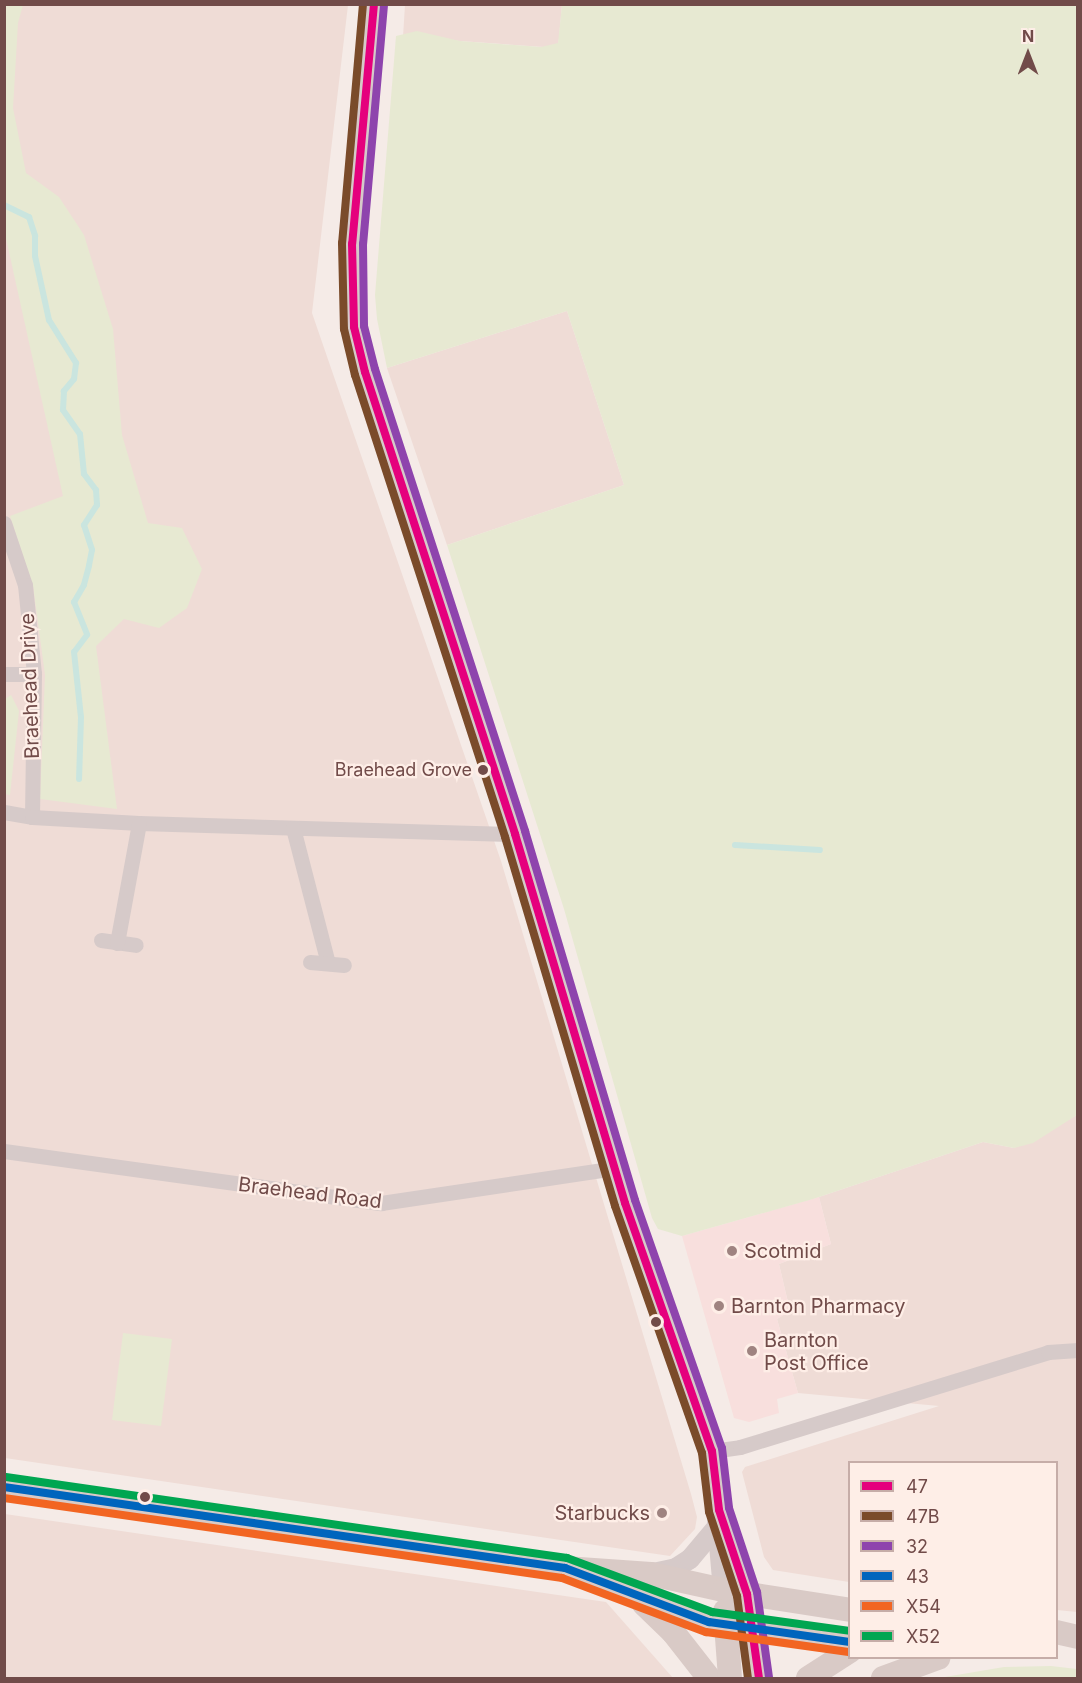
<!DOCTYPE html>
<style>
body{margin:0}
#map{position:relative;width:1082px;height:1683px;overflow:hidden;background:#f5ebe7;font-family:Inter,sans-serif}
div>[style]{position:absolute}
.residential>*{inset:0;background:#efdcd6}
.commercial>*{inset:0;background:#f8dfdd}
.green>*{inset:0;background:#e7e9d2}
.stream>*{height:6px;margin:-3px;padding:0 3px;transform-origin:3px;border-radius:3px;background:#cae5df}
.minor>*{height:15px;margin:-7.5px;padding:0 7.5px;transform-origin:7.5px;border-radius:7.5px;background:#d6cac9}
.tertiary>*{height:20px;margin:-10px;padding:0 10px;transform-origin:10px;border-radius:10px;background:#d6cac9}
.primary>*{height:24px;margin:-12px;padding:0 12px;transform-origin:12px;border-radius:12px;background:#d9cac6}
.bus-1>*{height:8px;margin:-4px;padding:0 4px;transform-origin:4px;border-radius:4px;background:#e5007d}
.bus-2>*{height:8px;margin:-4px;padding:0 4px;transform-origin:4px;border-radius:4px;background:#7a4b2a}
.bus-3>*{height:8px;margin:-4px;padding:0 4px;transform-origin:4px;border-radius:4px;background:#8e44ad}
.bus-4>*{height:8px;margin:-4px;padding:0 4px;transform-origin:4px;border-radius:4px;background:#0065bd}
.bus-5>*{height:8px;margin:-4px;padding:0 4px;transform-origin:4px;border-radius:4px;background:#f26522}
.bus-6>*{height:8px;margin:-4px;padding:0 4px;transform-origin:4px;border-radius:4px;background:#00a651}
.dots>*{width:16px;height:16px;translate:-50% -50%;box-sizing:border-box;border:3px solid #feeee7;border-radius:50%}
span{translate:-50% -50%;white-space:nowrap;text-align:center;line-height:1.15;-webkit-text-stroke:4.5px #feeee7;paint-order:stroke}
.bus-label{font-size:18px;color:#714b49}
.right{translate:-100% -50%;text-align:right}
.street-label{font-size:20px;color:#714b49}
.poi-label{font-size:20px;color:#714b49}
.left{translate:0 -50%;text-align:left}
.frame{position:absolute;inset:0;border:6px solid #714b49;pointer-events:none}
.legend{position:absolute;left:848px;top:1461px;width:210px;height:198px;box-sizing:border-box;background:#feeee7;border:2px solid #c6ada8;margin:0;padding:8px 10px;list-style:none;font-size:18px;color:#714b49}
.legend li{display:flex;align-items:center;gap:12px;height:30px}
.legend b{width:30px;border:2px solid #c6ada8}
.north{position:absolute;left:998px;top:24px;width:60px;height:60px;-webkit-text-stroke:4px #feeee7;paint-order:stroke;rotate:0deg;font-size:16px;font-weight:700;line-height:24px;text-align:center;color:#714b49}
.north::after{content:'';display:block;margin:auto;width:21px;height:27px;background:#714b49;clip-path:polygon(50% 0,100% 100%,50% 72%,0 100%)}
</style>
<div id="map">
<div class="residential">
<i style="clip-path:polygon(4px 5px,348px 5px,312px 313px,501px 861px,691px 1494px,697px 1517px,695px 1529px,670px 1556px,5px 1458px)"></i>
<i style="clip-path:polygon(405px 5px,562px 5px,558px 48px,403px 37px)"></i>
<i style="clip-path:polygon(567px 311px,624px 485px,447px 545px,387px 368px)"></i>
<i style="clip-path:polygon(1077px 1115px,1077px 1612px,1057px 1610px,1056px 1462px,850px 1462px,849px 1582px,773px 1570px,764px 1557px,742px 1472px,745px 1467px,939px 1406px,798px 1393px,777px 1319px,790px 1311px,779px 1264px,831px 1244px,819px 1197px,983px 1142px,1014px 1148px)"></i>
<i style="clip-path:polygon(5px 1514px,606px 1602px,673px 1678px,5px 1678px)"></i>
</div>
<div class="commercial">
<i style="clip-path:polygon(819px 1197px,831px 1244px,779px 1264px,790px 1311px,777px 1319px,798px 1393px,777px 1399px,779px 1413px,749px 1422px,734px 1418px,682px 1236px)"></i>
</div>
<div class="green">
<i style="clip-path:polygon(4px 5px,23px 5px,18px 23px,13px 108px,26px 173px,59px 197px,84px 235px,113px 329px,122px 435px,148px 523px,182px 528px,202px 569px,187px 608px,159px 628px,124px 619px,96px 646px,117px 809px,40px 799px,45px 675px,33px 586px,10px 516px,63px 496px,5px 234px)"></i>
<i style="clip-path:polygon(562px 5px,1077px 5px,1077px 1115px,1033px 1143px,1014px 1148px,983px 1142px,813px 1199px,682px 1236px,658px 1229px,652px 1218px,564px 909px,447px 545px,624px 485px,567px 311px,387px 368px,377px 319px,375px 295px,396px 36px,417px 31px,460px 41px,541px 47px,558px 43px)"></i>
<i style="clip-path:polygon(11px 695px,19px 711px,10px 795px,5px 794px,4px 700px)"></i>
<i style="clip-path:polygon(123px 1333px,172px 1339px,161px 1426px,112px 1420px)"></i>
<i style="clip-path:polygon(1051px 1666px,1077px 1669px,1077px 1678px,939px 1678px,1004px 1667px)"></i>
</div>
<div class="stream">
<i style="left:4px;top:205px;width:28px;rotate:26deg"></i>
<i style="left:29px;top:217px;width:20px;rotate:72deg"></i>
<i style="left:35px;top:236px;width:20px;rotate:90deg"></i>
<i style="left:35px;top:256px;width:66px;rotate:77.7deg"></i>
<i style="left:49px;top:320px;width:51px;rotate:57.9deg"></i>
<i style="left:76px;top:363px;width:16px;rotate:97deg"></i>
<i style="left:74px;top:379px;width:16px;rotate:130deg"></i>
<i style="left:64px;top:391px;width:19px;rotate:93deg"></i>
<i style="left:63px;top:410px;width:29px;rotate:55deg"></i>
<i style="left:80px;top:434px;width:40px;rotate:84.3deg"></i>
<i style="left:84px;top:474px;width:20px;rotate:53deg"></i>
<i style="left:96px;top:490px;width:15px;rotate:86deg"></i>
<i style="left:97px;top:505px;width:24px;rotate:123deg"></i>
<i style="left:84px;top:525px;width:26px;rotate:72deg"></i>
<i style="left:92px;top:550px;width:16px;rotate:101deg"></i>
<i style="left:89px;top:566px;width:20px;rotate:105deg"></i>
<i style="left:84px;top:585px;width:20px;rotate:120deg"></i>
<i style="left:74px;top:602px;width:35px;rotate:68deg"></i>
<i style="left:87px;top:635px;width:21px;rotate:127deg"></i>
<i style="left:74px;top:652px;width:65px;rotate:83.9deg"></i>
<i style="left:81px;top:717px;width:62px;rotate:91.8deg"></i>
<i style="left:735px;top:845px;width:85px;rotate:3.4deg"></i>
</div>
<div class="minor">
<i style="left:4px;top:523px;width:65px;rotate:71.3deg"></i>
<i style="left:25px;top:585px;width:89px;rotate:84.2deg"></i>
<i style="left:34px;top:674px;width:143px;rotate:90.8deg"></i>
<i style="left:4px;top:674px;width:30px"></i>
<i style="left:4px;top:812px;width:28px;rotate:10deg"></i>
<i style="left:32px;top:817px;width:107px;rotate:3.2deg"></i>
<i style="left:139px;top:823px;width:376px;rotate:1.7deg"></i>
<i style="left:293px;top:828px;width:139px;rotate:75.5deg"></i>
<i style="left:101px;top:940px;width:35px;rotate:8deg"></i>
<i style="left:117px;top:943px;width:122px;rotate:-79.6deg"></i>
<i style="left:310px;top:962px;width:34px;rotate:5deg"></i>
<i style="left:4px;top:1151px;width:381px;rotate:7.9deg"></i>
<i style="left:381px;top:1203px;width:236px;rotate:-8.5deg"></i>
<i style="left:712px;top:1451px;width:28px;rotate:-8deg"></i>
<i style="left:740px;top:1447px;width:322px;rotate:-17.1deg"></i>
<i style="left:1048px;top:1352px;width:30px;rotate:-4deg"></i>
</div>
<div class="tertiary">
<i style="left:374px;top:4px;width:241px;rotate:95.2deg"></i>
<i style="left:352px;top:244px;width:83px;rotate:88.6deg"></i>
<i style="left:354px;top:327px;width:46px;rotate:76.3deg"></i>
<i style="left:365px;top:372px;width:486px;rotate:72deg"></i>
<i style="left:515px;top:834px;width:385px;rotate:73.4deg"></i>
<i style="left:625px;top:1203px;width:203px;rotate:69.9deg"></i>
<i style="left:695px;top:1394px;width:59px;rotate:73.4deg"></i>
<i style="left:712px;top:1451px;width:59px;rotate:83.2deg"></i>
<i style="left:719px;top:1510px;width:89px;rotate:71.6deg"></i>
<i style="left:717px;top:1522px;width:68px;rotate:85deg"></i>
<i style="left:653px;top:1573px;width:24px;rotate:-12deg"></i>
<i style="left:676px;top:1568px;width:17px;rotate:-33deg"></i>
<i style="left:690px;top:1559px;width:39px;rotate:-50deg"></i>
</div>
<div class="primary">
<i style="left:4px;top:1487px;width:567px;rotate:8.22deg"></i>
<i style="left:565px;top:1568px;width:86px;rotate:4deg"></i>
<i style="left:651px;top:1574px;width:74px;rotate:12.5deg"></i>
<i style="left:723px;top:1590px;width:129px;rotate:8.9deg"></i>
<i style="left:579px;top:1573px;width:139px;rotate:20.7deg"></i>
<i style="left:709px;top:1622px;width:142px;rotate:8.1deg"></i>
<i style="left:747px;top:1594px;width:85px;rotate:81.9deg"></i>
<i style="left:644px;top:1604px;width:40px;rotate:44deg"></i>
<i style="left:673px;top:1632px;width:58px;rotate:52deg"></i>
<i style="left:725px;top:1611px;width:67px;rotate:85.7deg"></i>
<i style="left:1056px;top:1632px;width:23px;rotate:13deg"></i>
<i style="left:808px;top:1678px;width:50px;rotate:-32.7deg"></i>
<i style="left:883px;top:1678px;width:59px;rotate:-20deg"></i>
</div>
<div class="bus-1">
<i style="left:374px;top:4px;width:241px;rotate:95.2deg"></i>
<i style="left:352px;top:244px;width:83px;rotate:88.6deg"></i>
<i style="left:354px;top:327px;width:46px;rotate:76.3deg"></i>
<i style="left:365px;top:372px;width:486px;rotate:72deg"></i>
<i style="left:515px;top:834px;width:385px;rotate:73.4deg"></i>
<i style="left:625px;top:1203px;width:263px;rotate:70.7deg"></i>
<i style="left:712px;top:1451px;width:59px;rotate:83.2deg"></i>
<i style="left:719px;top:1510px;width:89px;rotate:71.6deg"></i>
<i style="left:747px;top:1594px;width:85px;rotate:81.9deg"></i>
</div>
<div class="bus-2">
<i style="left:363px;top:4px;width:240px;rotate:95deg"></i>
<i style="left:342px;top:243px;width:86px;rotate:88.7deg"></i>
<i style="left:344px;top:329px;width:47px;rotate:76.6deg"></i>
<i style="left:355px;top:375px;width:486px;rotate:72deg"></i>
<i style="left:505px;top:837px;width:385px;rotate:73.4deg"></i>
<i style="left:615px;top:1206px;width:262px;rotate:70.6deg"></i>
<i style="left:702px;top:1453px;width:59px;rotate:83.2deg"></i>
<i style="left:709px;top:1512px;width:89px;rotate:71.6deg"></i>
<i style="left:737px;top:1596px;width:83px;rotate:82.4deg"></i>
</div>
<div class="bus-3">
<i style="left:384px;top:5px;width:240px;rotate:95deg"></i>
<i style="left:363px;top:244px;width:82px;rotate:89.3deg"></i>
<i style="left:364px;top:326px;width:44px;rotate:75.7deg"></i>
<i style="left:375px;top:369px;width:486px;rotate:72deg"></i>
<i style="left:525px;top:831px;width:385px;rotate:73.4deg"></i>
<i style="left:635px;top:1200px;width:263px;rotate:70.7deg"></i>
<i style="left:722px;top:1448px;width:60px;rotate:83.3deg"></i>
<i style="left:729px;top:1508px;width:89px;rotate:71.6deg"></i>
<i style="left:757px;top:1592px;width:86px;rotate:82deg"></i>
</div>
<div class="bus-4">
<i style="left:4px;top:1487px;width:567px;rotate:8.22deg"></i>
<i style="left:565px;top:1568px;width:154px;rotate:20.6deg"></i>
<i style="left:709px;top:1622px;width:142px;rotate:8.1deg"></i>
</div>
<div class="bus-5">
<i style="left:4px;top:1498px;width:564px;rotate:8.16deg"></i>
<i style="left:562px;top:1578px;width:154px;rotate:20.6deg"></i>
<i style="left:706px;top:1632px;width:144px;rotate:8deg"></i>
</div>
<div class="bus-6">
<i style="left:6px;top:1477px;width:567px;rotate:8.22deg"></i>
<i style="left:567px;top:1558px;width:155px;rotate:20.4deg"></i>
<i style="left:712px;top:1612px;width:139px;rotate:7.8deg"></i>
</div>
<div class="dots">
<i style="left:483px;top:770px;background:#714b49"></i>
<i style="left:732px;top:1251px;background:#9f8380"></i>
<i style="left:719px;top:1306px;background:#9f8380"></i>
<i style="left:656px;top:1322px;background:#714b49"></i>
<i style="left:752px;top:1351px;background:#9f8380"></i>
<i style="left:145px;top:1497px;background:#714b49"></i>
<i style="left:662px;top:1513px;background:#9f8380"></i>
</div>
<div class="bus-label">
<span class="right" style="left:472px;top:770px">Braehead Grove</span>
</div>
<div class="street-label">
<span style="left:30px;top:686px;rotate:-92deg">Braehead Drive</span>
<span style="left:310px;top:1193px;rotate:7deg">Braehead Road</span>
</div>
<div class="poi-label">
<span class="left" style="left:744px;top:1251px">Scotmid</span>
<span class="left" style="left:731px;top:1306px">Barnton Pharmacy</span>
<span class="left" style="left:764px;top:1352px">Barnton<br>Post Office</span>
<span class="right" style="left:650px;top:1513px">Starbucks</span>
</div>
<div class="frame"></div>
<ul class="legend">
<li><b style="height:8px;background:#e5007d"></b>47</li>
<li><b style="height:8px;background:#7a4b2a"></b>47B</li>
<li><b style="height:8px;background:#8e44ad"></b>32</li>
<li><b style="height:8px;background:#0065bd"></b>43</li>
<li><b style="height:8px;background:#f26522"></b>X54</li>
<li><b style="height:8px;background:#00a651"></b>X52</li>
</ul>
<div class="north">N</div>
</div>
